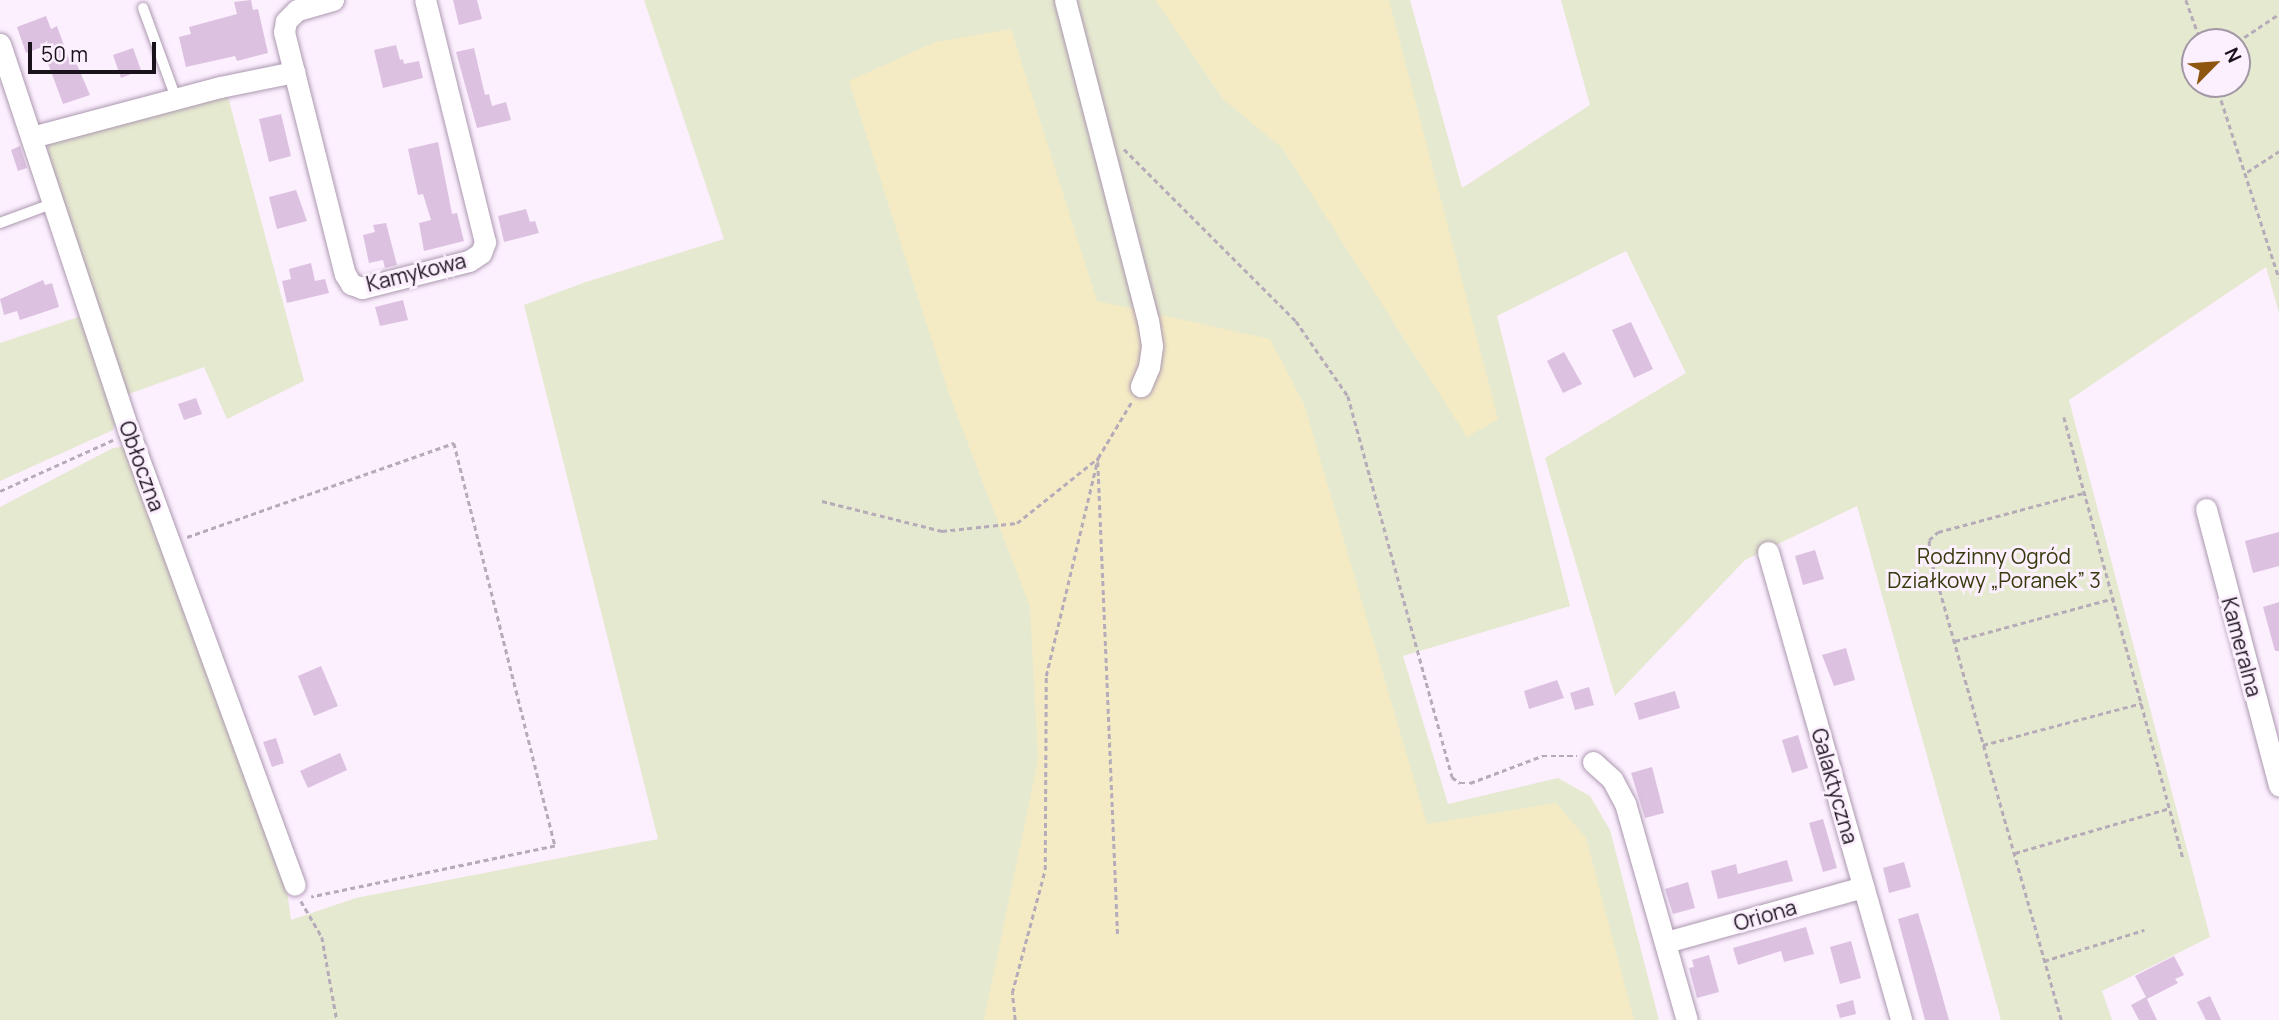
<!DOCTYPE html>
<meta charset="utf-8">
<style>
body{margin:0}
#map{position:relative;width:2279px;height:1020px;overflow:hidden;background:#fceffe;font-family:Manrope,sans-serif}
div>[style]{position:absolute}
.green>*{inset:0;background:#e5e9cf}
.sand>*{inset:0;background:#f4ebc5}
.building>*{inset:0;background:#dcc1e1}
.path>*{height:2.5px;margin-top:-1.25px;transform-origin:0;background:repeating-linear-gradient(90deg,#b6abb8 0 5px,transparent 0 8.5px)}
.roads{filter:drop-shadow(0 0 2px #ac98b0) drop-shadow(0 0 2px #ac98b0)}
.lane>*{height:10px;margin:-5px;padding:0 5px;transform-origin:5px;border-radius:5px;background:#fff}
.street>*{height:21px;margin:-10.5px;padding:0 10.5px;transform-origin:10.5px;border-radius:10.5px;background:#fff}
span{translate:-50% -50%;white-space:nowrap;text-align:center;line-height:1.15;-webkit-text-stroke:6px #fceffe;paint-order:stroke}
.street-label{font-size:21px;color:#1a131c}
.park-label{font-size:21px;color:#363a0c}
.north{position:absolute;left:2181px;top:28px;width:70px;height:70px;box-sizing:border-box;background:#fceffe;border:2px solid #a297a4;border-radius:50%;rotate:65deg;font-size:19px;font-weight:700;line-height:28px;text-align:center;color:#1a131c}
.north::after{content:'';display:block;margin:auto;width:24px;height:32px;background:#8e560e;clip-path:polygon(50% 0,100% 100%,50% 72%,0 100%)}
.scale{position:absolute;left:28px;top:42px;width:128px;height:32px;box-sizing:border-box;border:4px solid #1a131c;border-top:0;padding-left:9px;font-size:21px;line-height:24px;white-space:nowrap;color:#1a131c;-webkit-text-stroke:5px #fceffe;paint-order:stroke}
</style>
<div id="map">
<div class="green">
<i style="clip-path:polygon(evenodd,644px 0,1410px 0,1462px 188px,1590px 105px,1561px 0,2279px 0,2279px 313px,2266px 267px,2069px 400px,2210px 937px,2102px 991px,2112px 1020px,2001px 1020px,1857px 506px,1745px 560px,1615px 696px,1545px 458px,1686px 373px,1626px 251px,1497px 316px,1570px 606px,1403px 656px,1448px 804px,1558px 778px,1590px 796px,1610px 830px,1659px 1020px,0 1020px,0 507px,113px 448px,126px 446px,286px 884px,291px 920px,356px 898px,658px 839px,524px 305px,586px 282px,724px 239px,644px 0,2195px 42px,2237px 42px,2237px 84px,2195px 84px,2195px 42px)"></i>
<i style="clip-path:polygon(227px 93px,304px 381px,227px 419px,204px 367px,126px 395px,48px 154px,48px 143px)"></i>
<i style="clip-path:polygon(84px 315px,115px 423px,113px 430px,0 481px,0 343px)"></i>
</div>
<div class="sand">
<i style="clip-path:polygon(1155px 0,1389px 0,1498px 419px,1467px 437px,1282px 148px,1224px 100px)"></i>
<i style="clip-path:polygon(1011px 29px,1097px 301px,1270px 339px,1304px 404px,1427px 824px,1556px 803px,1586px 838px,1634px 1020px,984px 1020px,1038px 760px,1030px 607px,948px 391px,849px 81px,935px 42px)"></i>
</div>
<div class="building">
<i style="clip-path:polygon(251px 0,253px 10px,258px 9px,268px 53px,237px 61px,235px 56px,186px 67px,179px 37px,191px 34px,189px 27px,237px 14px,234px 2px)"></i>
<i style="clip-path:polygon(453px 0,477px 0,482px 19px,459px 25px)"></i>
<i style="clip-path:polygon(46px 16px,51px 29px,57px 26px,70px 62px,75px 60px,90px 95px,63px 104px,42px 47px,26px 53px,17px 27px)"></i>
<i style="clip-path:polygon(396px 45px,400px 60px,403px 59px,404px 64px,419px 61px,423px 78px,383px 88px,374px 50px)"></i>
<i style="clip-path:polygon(133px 48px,141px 70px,121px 78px,113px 55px)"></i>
<i style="clip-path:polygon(474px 48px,485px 95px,489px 94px,492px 106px,506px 102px,511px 120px,477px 128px,456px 52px)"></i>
<i style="clip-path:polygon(281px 114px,291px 156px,269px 162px,259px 119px)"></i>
<i style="clip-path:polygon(438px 142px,452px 214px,457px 213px,464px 241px,424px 251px,419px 223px,431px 220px,423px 194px,418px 195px,408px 149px)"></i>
<i style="clip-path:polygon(20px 146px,27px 168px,18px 171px,11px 150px)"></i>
<i style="clip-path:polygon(296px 190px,307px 221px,277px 229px,269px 197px)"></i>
<i style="clip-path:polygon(526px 209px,530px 222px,535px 221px,539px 233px,504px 242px,498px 216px)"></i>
<i style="clip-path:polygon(386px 223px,397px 265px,385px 268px,383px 260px,369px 263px,363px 235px,375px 232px,373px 225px)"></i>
<i style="clip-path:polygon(311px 263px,315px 281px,325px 279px,329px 293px,287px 303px,282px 281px,291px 279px,289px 269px)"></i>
<i style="clip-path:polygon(43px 280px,45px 285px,52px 283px,59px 307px,20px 320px,17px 311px,4px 315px,0 299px)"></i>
<i style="clip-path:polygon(403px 300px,408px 320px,380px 326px,375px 307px)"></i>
<i style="clip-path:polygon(1631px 322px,1653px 369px,1634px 378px,1612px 330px)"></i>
<i style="clip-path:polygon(1564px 352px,1582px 384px,1563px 393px,1547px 361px)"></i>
<i style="clip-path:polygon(196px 398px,202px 414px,184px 420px,178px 404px)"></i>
<i style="clip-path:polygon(2279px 532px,2279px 566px,2253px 573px,2245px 541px)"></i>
<i style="clip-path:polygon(1815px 550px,1824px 579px,1803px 585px,1795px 556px)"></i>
<i style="clip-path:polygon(2279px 602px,2279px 651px,2275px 651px,2263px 607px)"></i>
<i style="clip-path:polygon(1846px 648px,1855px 680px,1834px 686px,1822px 655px)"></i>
<i style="clip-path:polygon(321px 666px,338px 706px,314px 716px,298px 676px)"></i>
<i style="clip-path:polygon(1557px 680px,1564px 698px,1529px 709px,1524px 691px)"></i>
<i style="clip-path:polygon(1589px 687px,1594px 705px,1575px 710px,1570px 693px)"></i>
<i style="clip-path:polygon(1675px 691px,1680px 708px,1639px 720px,1634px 703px)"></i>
<i style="clip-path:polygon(1798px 735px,1808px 768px,1792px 773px,1782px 740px)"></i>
<i style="clip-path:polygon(276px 738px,284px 763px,272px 767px,263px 742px)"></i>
<i style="clip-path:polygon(340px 753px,347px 770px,308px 788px,300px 771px)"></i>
<i style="clip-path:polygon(1652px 767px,1664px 813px,1645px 818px,1631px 773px)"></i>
<i style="clip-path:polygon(1823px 819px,1837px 868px,1823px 872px,1809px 823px)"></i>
<i style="clip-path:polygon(1787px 860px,1793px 881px,1718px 899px,1711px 871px,1736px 864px,1738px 874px)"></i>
<i style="clip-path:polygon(1904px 862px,1911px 887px,1889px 893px,1883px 868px)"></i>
<i style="clip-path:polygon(1688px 882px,1695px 908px,1673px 914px,1665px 889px)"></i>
<i style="clip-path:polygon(1918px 913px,1932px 960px,1949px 1020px,1925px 1020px,1898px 919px)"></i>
<i style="clip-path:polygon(1806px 927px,1814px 954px,1784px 962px,1781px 951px,1738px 965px,1733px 948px)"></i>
<i style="clip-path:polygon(1851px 941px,1861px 978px,1840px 984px,1830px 947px)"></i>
<i style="clip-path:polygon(1709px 955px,1719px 992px,1697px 998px,1689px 968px,1694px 967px,1692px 960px)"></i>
<i style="clip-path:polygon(2174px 956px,2184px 975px,2175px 979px,2178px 983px,2147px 999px,2157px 1020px,2139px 1020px,2131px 1005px,2146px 997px,2135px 976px)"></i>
<i style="clip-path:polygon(2210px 996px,2221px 1020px,2206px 1020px,2197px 1002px)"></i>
<i style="clip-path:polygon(1853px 1000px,1856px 1014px,1840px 1018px,1836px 1005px)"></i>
</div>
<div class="path">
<i style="left:2186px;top:0;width:45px;rotate:70.3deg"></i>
<i style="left:2237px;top:42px;width:50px;rotate:-33.7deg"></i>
<i style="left:2216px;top:84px;width:204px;rotate:72deg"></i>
<i style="left:1124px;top:149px;width:243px;rotate:45deg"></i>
<i style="left:1296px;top:321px;width:91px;rotate:55.3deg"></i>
<i style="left:1348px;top:396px;width:395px;rotate:74.7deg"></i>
<i style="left:1452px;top:777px;width:10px;rotate:37deg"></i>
<i style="left:1460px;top:783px;width:10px"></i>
<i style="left:1470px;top:783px;width:77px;rotate:-20.6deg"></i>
<i style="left:1542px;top:756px;width:35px"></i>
<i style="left:2247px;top:172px;width:38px;rotate:-33deg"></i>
<i style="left:2064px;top:417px;width:457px;rotate:74.9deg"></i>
<i style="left:1098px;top:462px;width:472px;rotate:87.6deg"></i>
<i style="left:0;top:491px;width:124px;rotate:-24.3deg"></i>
<i style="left:822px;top:501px;width:124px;rotate:14deg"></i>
<i style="left:942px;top:531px;width:75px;rotate:-6.1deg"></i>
<i style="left:1017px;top:523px;width:104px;rotate:-38.7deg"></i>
<i style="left:1098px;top:458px;width:66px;rotate:-59.2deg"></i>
<i style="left:187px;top:537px;width:283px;rotate:-19.4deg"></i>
<i style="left:454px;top:443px;width:415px;rotate:75.9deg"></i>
<i style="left:555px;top:846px;width:249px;rotate:168.2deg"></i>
<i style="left:1955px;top:641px;width:165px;rotate:-15.1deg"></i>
<i style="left:1983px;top:745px;width:164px;rotate:-14.8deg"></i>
<i style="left:2015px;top:853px;width:161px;rotate:-16.2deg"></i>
<i style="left:301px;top:901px;width:42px;rotate:59.7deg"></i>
<i style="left:322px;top:937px;width:84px;rotate:79.8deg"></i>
<i style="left:2044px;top:961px;width:105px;rotate:-17.2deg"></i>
<i style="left:1015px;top:1020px;width:27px;rotate:-96deg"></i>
<i style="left:1012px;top:993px;width:127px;rotate:-75deg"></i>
<i style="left:1045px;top:870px;width:194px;rotate:-89.7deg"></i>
<i style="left:1046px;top:676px;width:224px;rotate:-76.6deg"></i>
<i style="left:2061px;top:1020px;width:484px;rotate:-105.8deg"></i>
<i style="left:1929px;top:554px;width:14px;rotate:-90deg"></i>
<i style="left:1929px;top:540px;width:12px;rotate:-42deg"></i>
<i style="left:1938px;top:532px;width:151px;rotate:-15deg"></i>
</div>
<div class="roads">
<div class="lane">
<i style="left:143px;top:8px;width:96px;rotate:69.9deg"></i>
<i style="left:0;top:223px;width:58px;rotate:-20.3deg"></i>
</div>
<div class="street">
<i style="left:333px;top:0;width:37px;rotate:164deg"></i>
<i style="left:297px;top:10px;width:16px;rotate:135deg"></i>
<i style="left:286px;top:21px;width:11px;rotate:100deg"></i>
<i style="left:284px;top:32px;width:250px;rotate:75.9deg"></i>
<i style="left:345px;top:274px;width:12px;rotate:59deg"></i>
<i style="left:351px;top:284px;width:12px;rotate:20deg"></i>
<i style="left:362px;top:288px;width:110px;rotate:-14.2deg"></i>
<i style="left:469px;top:261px;width:14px;rotate:-34deg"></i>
<i style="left:481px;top:253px;width:12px;rotate:-70deg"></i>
<i style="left:485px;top:242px;width:249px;rotate:-103.9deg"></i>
<i style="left:1065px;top:0;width:331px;rotate:75.5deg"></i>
<i style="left:1148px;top:320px;width:26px;rotate:81deg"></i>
<i style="left:1152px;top:346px;width:21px;rotate:98deg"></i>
<i style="left:1149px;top:367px;width:21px;rotate:113deg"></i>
<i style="left:0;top:44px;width:409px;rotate:71.6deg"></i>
<i style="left:129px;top:432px;width:482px;rotate:69.9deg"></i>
<i style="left:32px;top:137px;width:195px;rotate:-14.9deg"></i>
<i style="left:220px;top:87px;width:76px;rotate:-11.5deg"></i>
<i style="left:2206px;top:509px;width:286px;rotate:75.2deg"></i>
<i style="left:1768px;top:552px;width:487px;rotate:74.1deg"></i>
<i style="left:1593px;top:762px;width:25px;rotate:42deg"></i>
<i style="left:1612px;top:779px;width:27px;rotate:62deg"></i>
<i style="left:1625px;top:803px;width:226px;rotate:74.1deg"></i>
<i style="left:1666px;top:942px;width:205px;rotate:-15.6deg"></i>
</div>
</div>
<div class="street-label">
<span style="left:416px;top:272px;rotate:-14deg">Kamykowa</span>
<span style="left:142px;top:466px;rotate:70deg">Obłoczna</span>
<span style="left:2242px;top:647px;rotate:75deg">Kameralna</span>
<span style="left:1835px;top:786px;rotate:74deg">Galaktyczna</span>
<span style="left:1765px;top:915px;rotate:-16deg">Oriona</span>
</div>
<div class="park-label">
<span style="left:1994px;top:568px">Rodzinny Ogród<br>Działkowy „Poranek” 3</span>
</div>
<div class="north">N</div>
<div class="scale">50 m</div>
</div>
